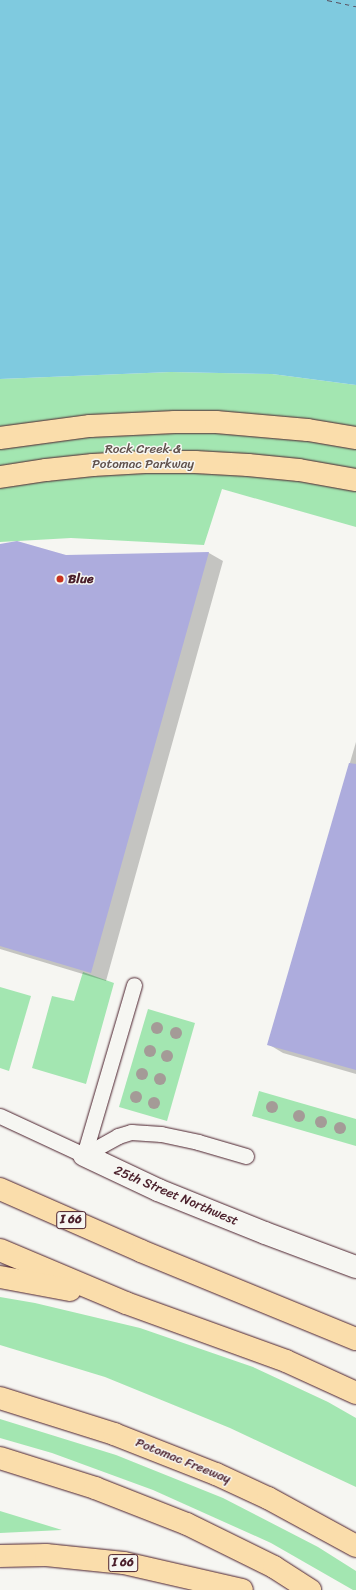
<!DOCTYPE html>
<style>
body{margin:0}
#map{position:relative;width:356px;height:1590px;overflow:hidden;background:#f6f6f2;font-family:Sriracha,sans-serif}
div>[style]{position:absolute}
.green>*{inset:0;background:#a3e6b1}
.water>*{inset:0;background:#7fcadf}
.shadow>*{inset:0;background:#0003}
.ferry>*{height:1px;margin-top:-0.5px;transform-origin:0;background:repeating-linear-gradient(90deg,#5a5261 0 5px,transparent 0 9px)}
.building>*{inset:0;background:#adacdd}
.roads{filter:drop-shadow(0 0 1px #4a1f2b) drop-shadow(0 0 1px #4a1f2b)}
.lane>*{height:15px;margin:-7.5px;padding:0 7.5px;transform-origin:7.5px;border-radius:7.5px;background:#f6f6f2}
.street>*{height:22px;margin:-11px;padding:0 11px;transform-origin:11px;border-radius:11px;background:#f6f6f2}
.primary>*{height:22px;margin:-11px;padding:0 11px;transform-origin:11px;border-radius:11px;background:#faddab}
.highway>*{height:22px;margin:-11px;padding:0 11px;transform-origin:11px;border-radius:11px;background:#faddab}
.trees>*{width:12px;height:12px;margin:-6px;border-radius:50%;background:#a49b97}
.dots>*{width:11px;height:11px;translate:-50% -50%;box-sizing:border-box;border:2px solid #f6f6f2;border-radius:50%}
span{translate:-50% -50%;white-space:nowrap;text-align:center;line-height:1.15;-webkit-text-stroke:3px #f6f6f2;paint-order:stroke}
.shield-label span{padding:1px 3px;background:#f6f6f2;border:1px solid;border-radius:3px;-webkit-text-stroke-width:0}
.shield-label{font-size:12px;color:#4a1f2b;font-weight:700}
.park-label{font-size:13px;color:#60514c}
.poi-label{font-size:13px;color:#4a1f2b;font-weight:700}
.left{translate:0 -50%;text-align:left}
.street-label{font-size:13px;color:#4a1f2b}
</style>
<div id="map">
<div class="green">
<i style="clip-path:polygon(171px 372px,272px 374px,356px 385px,356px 527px,222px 489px,204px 545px,71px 538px,0 542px,0 379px)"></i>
<i style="clip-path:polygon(83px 972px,114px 983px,86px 1084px,32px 1068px,52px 996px,74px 1001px)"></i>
<i style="clip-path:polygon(0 987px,31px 996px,9px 1071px,0 1068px)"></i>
<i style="clip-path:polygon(148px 1009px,195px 1023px,167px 1121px,119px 1107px)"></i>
<i style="clip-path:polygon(259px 1091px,356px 1119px,356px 1146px,252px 1116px)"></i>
<i style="clip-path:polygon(0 1297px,35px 1303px,140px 1328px,253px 1367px,328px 1402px,356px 1418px,356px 1487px,230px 1428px,105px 1377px,0 1345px)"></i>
<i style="clip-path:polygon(0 1419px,116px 1455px,223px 1498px,318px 1547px,356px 1571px,356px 1590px,353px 1590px,271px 1543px,153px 1490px,52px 1453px,0 1438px)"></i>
<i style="clip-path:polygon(0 1511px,62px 1530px,0 1533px)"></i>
</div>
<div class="water">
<i style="clip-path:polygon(0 0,356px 0,356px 385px,272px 374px,171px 372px,0 379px)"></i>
</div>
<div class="shadow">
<i style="clip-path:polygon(0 545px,65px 556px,209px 553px,223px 561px,106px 981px,0 949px)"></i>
<i style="clip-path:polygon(356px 742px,356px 1074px,283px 1053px,268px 1044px)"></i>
</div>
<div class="ferry">
<i style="left:327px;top:0;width:30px;rotate:12deg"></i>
</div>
<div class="building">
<i style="clip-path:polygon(17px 541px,66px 555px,209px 552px,91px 973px,0 946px,0 544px)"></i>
<i style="clip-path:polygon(349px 763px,356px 764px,356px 1070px,267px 1045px)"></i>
</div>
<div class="roads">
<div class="lane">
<i style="left:0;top:1116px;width:93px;rotate:24.9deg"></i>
<i style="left:84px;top:1155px;width:177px;rotate:-73.6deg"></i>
<i style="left:84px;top:1155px;width:39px;rotate:-29deg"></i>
<i style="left:118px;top:1136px;width:14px;rotate:-17deg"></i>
<i style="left:131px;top:1132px;width:30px;rotate:4deg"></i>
<i style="left:161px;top:1134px;width:38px;rotate:12deg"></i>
<i style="left:198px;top:1142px;width:50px;rotate:16.3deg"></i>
</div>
<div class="street">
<i style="left:84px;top:1155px;width:82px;rotate:25.3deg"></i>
<i style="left:158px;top:1190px;width:115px;rotate:21.9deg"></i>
<i style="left:265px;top:1233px;width:97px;rotate:20.5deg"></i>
</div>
<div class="primary">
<i style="left:0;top:438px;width:91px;rotate:-7.6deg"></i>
<i style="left:90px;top:426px;width:85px;rotate:-2.7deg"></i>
<i style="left:175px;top:422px;width:41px"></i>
<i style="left:216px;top:422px;width:92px;rotate:5deg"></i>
<i style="left:308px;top:430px;width:49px;rotate:9.5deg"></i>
<i style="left:0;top:477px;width:47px;rotate:-8.7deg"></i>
<i style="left:46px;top:470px;width:47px;rotate:-6.1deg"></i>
<i style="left:93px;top:465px;width:52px;rotate:-3.3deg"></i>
<i style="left:145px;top:462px;width:50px"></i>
<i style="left:195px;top:462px;width:53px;rotate:3.2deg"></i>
<i style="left:248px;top:465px;width:51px;rotate:5.6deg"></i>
<i style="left:299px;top:470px;width:58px;rotate:10deg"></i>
</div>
<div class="highway">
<i style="left:0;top:1189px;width:154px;rotate:23.7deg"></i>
<i style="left:141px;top:1251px;width:232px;rotate:22.3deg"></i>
<i style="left:0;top:1250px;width:137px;rotate:22.8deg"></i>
<i style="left:126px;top:1303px;width:170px;rotate:19.9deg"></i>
<i style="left:286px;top:1361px;width:77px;rotate:24.6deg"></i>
<i style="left:0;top:1277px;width:71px;rotate:10.5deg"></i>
<i style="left:0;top:1398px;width:120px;rotate:17.5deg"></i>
<i style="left:114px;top:1434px;width:110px;rotate:21.4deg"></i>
<i style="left:216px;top:1474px;width:57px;rotate:24.8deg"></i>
<i style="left:268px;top:1498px;width:100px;rotate:28.6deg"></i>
<i style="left:0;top:1458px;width:100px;rotate:17.5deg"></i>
<i style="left:95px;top:1488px;width:99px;rotate:21.4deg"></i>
<i style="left:187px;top:1524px;width:97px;rotate:26.3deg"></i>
<i style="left:274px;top:1567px;width:43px;rotate:32.6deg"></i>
<i style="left:0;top:1556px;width:46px;rotate:-1.2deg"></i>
<i style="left:46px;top:1555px;width:78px;rotate:5.9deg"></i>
<i style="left:124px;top:1563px;width:121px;rotate:12.9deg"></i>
</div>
</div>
<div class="trees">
<i style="left:157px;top:1028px"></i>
<i style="left:176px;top:1033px"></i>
<i style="left:150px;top:1051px"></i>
<i style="left:167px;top:1056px"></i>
<i style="left:142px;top:1074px"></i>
<i style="left:160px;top:1079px"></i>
<i style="left:136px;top:1097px"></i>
<i style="left:154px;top:1103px"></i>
<i style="left:272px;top:1107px"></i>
<i style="left:299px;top:1116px"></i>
<i style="left:321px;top:1122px"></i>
<i style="left:340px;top:1128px"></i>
</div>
<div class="dots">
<i style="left:60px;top:579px;background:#c8321e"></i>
</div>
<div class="shield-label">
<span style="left:71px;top:1220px">I 66</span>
<span style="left:123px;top:1563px">I 66</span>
</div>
<div class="park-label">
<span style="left:143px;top:457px">Rock Creek &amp;<br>Potomac Parkway</span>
</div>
<div class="poi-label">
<span class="left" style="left:68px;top:579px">Blue</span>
</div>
<div class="street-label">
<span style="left:176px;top:1196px;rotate:23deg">25th Street Northwest</span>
<span style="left:183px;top:1461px;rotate:22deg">Potomac Freeway</span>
</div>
</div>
